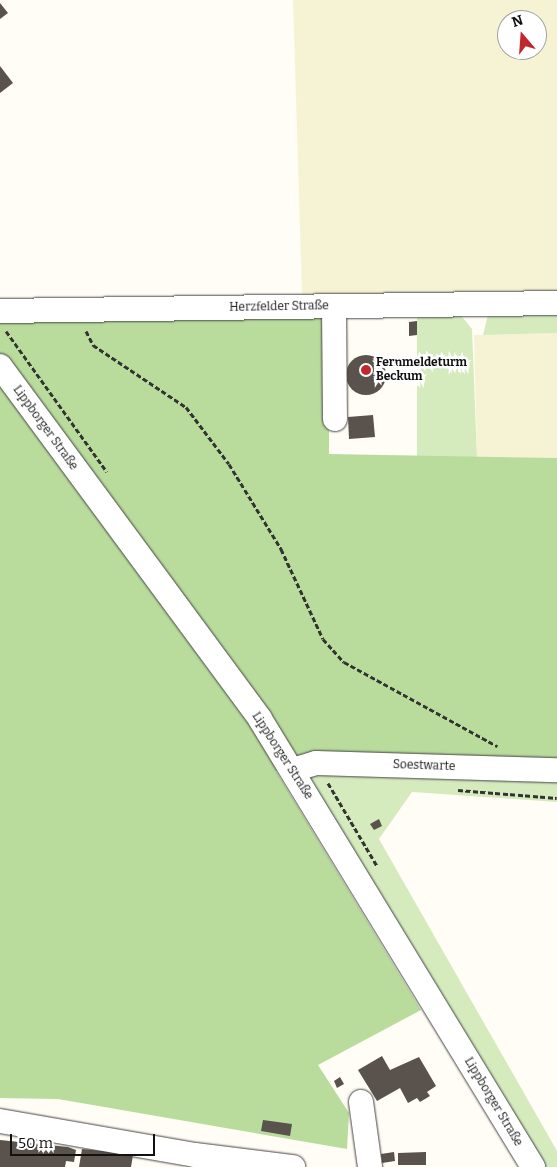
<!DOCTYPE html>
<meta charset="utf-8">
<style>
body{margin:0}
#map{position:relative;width:557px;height:1167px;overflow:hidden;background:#fffdf5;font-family:Bitter,serif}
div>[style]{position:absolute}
.farmland>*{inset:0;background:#f6f3d4}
.green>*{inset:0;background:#d5ebbd}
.forest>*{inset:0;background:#b9dc9c}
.building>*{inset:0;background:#5a524d}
.round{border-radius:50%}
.path>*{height:3px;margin-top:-1.5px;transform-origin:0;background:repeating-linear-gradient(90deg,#333 0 5px,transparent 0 7.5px)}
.roads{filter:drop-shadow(0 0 1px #444) drop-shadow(0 0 1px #444)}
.minor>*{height:24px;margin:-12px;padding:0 12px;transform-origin:12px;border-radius:12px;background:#fff}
.dots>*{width:14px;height:14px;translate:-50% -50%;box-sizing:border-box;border:2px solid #fff;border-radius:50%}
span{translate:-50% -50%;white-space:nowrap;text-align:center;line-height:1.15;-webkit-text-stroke:5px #fff;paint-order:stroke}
.street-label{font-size:12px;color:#111}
.poi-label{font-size:12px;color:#111;font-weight:700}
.left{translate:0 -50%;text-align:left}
.north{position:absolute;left:497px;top:10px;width:50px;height:50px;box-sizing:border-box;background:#fff;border:1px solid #a0a0a0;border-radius:50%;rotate:342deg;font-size:14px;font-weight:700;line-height:20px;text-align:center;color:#111}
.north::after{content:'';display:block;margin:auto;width:18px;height:22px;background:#c4262e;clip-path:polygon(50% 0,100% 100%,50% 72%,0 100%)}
.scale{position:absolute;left:10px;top:1134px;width:145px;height:22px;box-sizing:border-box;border:2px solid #111;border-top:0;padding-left:6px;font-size:15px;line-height:18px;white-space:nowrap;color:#111;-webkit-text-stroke:4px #fff;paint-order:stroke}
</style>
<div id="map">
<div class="farmland">
<i style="clip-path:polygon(evenodd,293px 0,557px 0,557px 292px,302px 295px,293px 0,507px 20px,537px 20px,537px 50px,507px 50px,507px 20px)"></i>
<i style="clip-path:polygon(557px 333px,557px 458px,477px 458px,474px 335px)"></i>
</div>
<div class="green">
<i style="clip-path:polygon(557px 311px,557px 333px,483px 335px,488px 315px)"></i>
<i style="clip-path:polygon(417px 313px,459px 313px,472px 329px,477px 458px,417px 456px)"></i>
<i style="clip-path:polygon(327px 751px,557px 774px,557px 802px,412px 792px,379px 839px,557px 1151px,557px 1167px,544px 1167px,298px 763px)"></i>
</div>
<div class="forest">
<i style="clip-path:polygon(329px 316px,329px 454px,557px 458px,557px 774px,327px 751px,276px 771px,421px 1010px,318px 1065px,349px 1113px,347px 1149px,58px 1099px,0 1098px,0 322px)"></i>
</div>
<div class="building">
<i style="clip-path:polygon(0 3px,8px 13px,0 19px)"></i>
<i style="clip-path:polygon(0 66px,13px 83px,0 93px)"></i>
<i style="clip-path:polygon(417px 321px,417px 335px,409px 336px,409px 322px)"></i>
<i class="round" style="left:346px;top:355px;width:40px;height:40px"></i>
<i style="clip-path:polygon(373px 415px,375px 437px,349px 439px,348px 417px)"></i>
<i style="clip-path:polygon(379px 819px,382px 826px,374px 830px,370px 824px)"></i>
<i style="clip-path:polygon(382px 1056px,390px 1070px,419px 1057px,436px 1086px,427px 1092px,430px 1096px,420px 1102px,417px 1098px,408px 1103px,400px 1088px,377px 1101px,358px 1070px)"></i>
<i style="clip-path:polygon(340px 1077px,344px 1084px,337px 1088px,334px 1081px)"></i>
<i style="clip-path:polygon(263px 1120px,292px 1124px,290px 1136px,261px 1131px)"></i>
<i style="clip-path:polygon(0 1140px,68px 1147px,76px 1150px,74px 1162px,66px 1161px,65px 1167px,0 1167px)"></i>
<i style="clip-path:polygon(103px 1145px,133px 1155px,131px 1167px,79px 1167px,82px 1149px,103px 1151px)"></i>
<i style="clip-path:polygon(394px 1152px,395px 1161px,382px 1163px,381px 1154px)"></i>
<i style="clip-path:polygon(426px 1152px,426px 1165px,398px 1165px,398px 1153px)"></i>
</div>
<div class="path">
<i style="left:6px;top:331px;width:173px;rotate:54.4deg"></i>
<i style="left:86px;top:331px;width:16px;rotate:63deg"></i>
<i style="left:93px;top:345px;width:112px;rotate:33.7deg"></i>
<i style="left:186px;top:407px;width:71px;rotate:53deg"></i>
<i style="left:229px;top:464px;width:100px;rotate:58.5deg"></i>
<i style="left:281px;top:549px;width:99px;rotate:65deg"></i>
<i style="left:323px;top:639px;width:31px;rotate:48deg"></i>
<i style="left:344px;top:662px;width:175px;rotate:28.8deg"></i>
<i style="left:328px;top:783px;width:96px;rotate:59.4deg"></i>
<i style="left:458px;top:790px;width:99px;rotate:4.6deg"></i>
</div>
<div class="roads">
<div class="minor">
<i style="left:334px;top:307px;width:112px;rotate:89.5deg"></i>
<i style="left:0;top:311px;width:557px;rotate:-0.82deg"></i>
<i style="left:0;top:366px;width:438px;rotate:53.6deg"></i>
<i style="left:260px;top:719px;width:525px;rotate:58.64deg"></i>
<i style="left:293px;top:770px;width:24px;rotate:-17deg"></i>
<i style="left:316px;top:763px;width:241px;rotate:1.7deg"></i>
<i style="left:361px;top:1102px;width:66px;rotate:82.1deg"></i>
<i style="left:0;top:1121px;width:198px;rotate:9.9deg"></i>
<i style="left:195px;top:1155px;width:99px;rotate:7deg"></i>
</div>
</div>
<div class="dots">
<i style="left:366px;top:370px;background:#c4262e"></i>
</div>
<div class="street-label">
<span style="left:279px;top:307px;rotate:-1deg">Herzfelder Straße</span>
<span style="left:45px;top:428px;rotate:54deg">Lippborger Straße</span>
<span style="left:282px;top:756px;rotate:57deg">Lippborger Straße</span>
<span style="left:424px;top:766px;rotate:2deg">Soestwarte</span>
<span style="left:493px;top:1102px;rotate:59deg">Lippborger Straße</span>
</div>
<div class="poi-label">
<span class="left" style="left:376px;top:370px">Fernmeldeturm<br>Beckum</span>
</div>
<div class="north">N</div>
<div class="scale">50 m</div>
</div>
